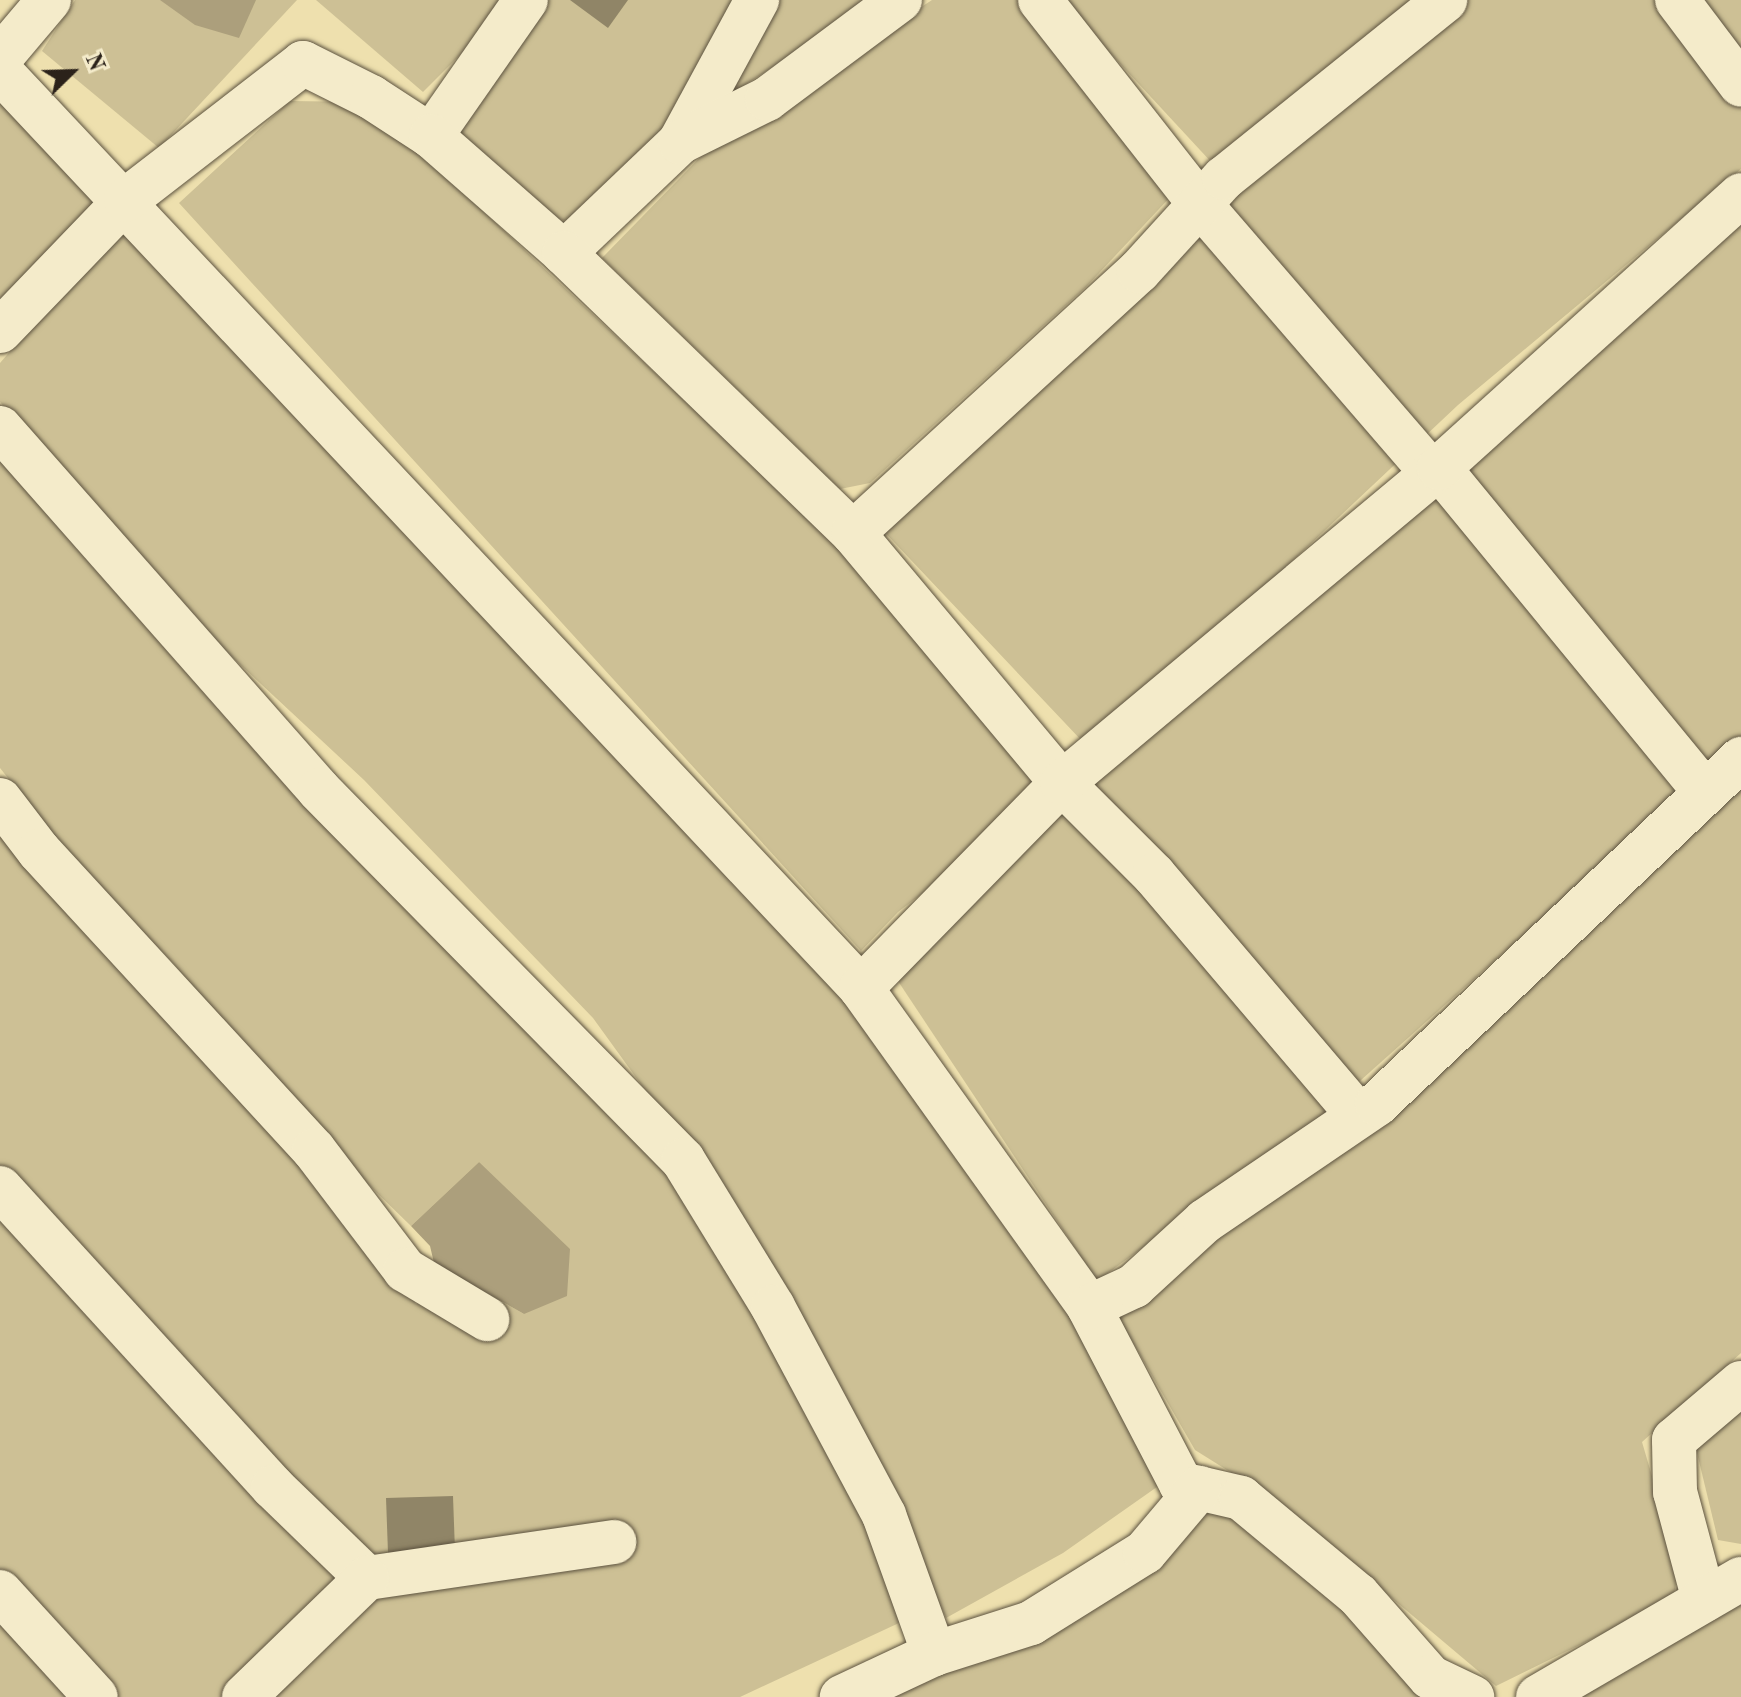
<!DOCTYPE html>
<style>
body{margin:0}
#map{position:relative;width:1741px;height:1697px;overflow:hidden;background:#eee0ae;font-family:"Old Standard TT",serif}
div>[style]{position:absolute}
.green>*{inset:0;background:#cdc095}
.water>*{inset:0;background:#ac9f7c}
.building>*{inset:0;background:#908567}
.roads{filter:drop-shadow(0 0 2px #5c523f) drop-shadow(0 0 2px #5c523f)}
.minor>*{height:44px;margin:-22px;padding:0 22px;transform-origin:22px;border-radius:22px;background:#f4ebca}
span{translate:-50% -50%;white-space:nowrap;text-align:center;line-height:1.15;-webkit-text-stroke:6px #f4ebca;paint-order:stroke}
.north{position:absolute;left:32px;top:32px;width:80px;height:80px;-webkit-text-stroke:6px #f4ebca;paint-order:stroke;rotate:67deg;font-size:22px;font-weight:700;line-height:32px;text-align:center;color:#2b221a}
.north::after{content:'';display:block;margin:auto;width:28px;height:36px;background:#2b221a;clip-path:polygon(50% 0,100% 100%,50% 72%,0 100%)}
</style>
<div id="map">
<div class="green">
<i style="clip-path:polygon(75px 0,297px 0,159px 148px,42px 51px)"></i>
<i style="clip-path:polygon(316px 0,499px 0,479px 36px,423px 92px)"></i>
<i style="clip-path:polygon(539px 0,746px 0,694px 115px,586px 222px,540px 218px,453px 132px)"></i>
<i style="clip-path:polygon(765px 0,876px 0,717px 103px)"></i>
<i style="clip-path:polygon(932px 0,1030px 0,1188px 178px,1086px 287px,870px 483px,840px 489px,602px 258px,714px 143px)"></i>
<i style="clip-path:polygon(1061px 0,1419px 0,1213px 164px)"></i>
<i style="clip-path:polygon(1456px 0,1741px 0,1741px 169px,1458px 405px,1218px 631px,1082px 741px,875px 522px,938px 449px)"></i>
<i style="clip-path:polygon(0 66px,119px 181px,0 315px)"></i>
<i style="clip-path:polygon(290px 101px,364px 102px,433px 164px,839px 546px,1049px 796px,898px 912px,861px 951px,179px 203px)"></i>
<i style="clip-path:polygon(1741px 202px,1741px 740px,1313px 1123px,1097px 1281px,888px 966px)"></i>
<i style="clip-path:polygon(139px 203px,935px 1077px,1174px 1475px,1063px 1553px,946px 1618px,814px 1340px,695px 1159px,593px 1018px,364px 780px,186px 614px,0 402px,0 363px)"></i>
<i style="clip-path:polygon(0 444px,659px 1160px,789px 1347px,914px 1616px,740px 1697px,0 1697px,0 820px,387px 1260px,416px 1304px,440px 1288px,485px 1292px,524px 1314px,479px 1162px,411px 1226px,297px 1115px,173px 963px,77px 865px,0 768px)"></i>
<i style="clip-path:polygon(1741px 774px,1741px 1353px,1642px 1442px,1679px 1568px,1673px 1599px,1496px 1686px,1278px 1502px,1195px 1450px,1113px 1308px)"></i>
<i style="clip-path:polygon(1741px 1391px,1741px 1544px,1718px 1540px,1692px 1432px)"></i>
<i style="clip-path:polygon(1220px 1496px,1452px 1697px,848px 1697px)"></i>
<i style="clip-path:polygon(1741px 1604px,1741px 1697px,1581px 1697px)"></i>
</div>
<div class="water">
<i style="clip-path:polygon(160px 0,256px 0,239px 38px,195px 25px)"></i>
<i style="clip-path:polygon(479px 1162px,570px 1249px,567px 1296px,524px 1314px,485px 1292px,440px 1288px,430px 1246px,411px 1226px)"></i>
</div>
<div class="building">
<i style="clip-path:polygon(570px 0,628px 0,608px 28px)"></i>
<i style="clip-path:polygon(453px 1496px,455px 1551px,388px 1553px,386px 1498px)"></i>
</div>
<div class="roads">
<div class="minor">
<i style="left:1040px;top:0;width:259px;rotate:51.9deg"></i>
<i style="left:1200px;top:204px;width:355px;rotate:49.2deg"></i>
<i style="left:1677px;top:0;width:106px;rotate:53deg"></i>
<i style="left:0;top:58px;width:76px;rotate:-49.8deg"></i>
<i style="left:0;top:71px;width:1258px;rotate:46.8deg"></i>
<i style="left:861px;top:988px;width:392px;rotate:54.4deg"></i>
<i style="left:1089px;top:1307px;width:199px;rotate:62.5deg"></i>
<i style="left:1181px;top:1484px;width:62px;rotate:13.1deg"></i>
<i style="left:1241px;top:1498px;width:152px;rotate:39.7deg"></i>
<i style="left:1358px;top:1595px;width:109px;rotate:48.7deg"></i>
<i style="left:1430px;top:1677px;width:47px;rotate:25.5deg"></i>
<i style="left:431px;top:136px;width:166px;rotate:-55.1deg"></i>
<i style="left:680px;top:142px;width:162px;rotate:-61.5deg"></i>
<i style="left:564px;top:253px;width:161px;rotate:-43.7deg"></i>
<i style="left:680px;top:142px;width:97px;rotate:-26.3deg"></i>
<i style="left:767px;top:99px;width:166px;rotate:-36.7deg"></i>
<i style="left:0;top:331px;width:182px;rotate:-46.1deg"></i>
<i style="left:126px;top:200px;width:224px;rotate:-37.7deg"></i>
<i style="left:303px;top:63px;width:76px;rotate:26.6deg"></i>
<i style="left:371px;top:97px;width:72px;rotate:33deg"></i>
<i style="left:431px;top:136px;width:177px;rotate:41.3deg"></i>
<i style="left:564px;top:253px;width:402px;rotate:44.1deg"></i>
<i style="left:853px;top:533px;width:326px;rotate:50.1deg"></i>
<i style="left:1062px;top:783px;width:130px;rotate:45deg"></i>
<i style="left:1154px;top:875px;width:316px;rotate:49.6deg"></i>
<i style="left:0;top:428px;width:482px;rotate:48.6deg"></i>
<i style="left:319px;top:790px;width:519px;rotate:45.47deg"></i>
<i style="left:683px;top:1160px;width:172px;rotate:58.5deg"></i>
<i style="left:773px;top:1307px;width:236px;rotate:61.9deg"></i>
<i style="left:884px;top:1515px;width:148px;rotate:70.2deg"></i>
<i style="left:934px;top:1654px;width:102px;rotate:154.9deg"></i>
<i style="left:1439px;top:468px;width:418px;rotate:50.6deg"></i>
<i style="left:853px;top:533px;width:388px;rotate:-42.5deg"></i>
<i style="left:1139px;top:271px;width:126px;rotate:-47.6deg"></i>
<i style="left:1224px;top:178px;width:284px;rotate:-38.8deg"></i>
<i style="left:0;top:800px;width:64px;rotate:52.6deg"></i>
<i style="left:39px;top:851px;width:406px;rotate:47.4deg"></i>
<i style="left:314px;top:1150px;width:151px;rotate:52.8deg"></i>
<i style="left:405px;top:1270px;width:96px;rotate:30.9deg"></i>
<i style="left:861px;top:988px;width:287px;rotate:-45.6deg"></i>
<i style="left:1062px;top:783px;width:491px;rotate:-39.9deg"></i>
<i style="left:1439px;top:468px;width:407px;rotate:-42.1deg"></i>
<i style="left:0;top:1188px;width:405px;rotate:47.6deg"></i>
<i style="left:273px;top:1487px;width:131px;rotate:44.1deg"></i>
<i style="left:367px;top:1578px;width:250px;rotate:-8.3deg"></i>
<i style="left:1089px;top:1307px;width:50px;rotate:-25deg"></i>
<i style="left:1134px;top:1286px;width:96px;rotate:-42.5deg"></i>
<i style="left:1205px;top:1221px;width:208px;rotate:-34.2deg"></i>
<i style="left:1377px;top:1104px;width:502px;rotate:-43.46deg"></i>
<i style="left:0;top:1592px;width:142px;rotate:47.6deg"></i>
<i style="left:1704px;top:1600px;width:112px;rotate:-105deg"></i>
<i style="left:1675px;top:1492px;width:52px;rotate:-91.1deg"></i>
<i style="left:1674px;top:1440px;width:88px;rotate:-40.4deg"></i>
<i style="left:934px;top:1654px;width:102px;rotate:-17.7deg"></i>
<i style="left:1031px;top:1623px;width:134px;rotate:-31.9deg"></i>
<i style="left:1145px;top:1552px;width:84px;rotate:-49.8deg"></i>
<i style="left:244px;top:1697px;width:171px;rotate:-44.1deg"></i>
<i style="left:1538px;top:1697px;width:235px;rotate:-30.2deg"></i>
</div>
</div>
<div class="north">N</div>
</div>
